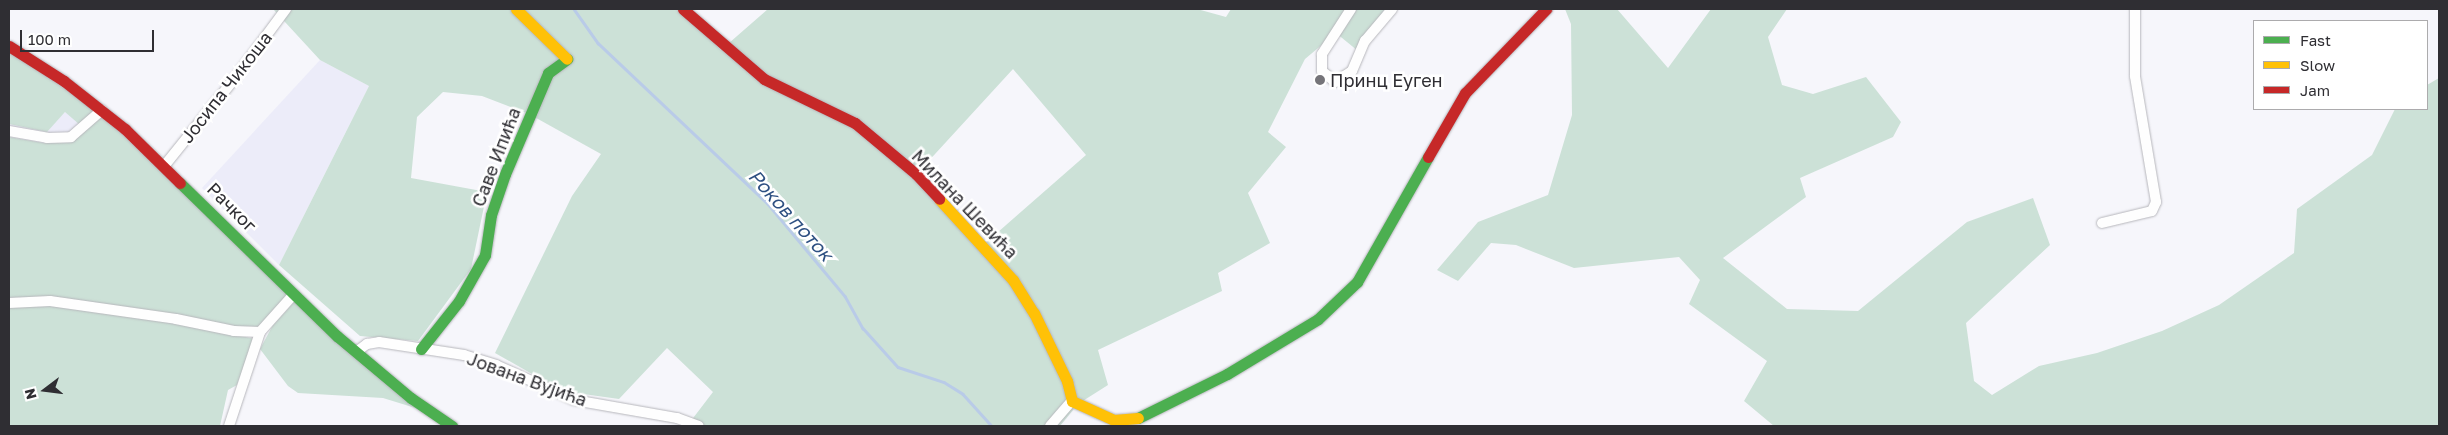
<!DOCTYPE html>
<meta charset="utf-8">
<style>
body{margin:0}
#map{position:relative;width:2448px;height:435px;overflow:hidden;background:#f6f6fb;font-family:"Golos Text",sans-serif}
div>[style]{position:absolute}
.built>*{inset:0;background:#ececf9}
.green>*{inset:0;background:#cce1d7}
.stream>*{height:2.5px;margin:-1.25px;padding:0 1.25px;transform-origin:1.25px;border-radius:1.25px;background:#b9cbe8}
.roads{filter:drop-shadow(0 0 1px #b7b7bc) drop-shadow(0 0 1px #b7b7bc)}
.street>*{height:10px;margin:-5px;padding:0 5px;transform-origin:5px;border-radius:5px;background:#fefefe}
.fast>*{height:11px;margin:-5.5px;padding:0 5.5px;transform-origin:5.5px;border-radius:5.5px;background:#4caf50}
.slow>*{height:11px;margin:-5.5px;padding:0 5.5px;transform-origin:5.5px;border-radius:5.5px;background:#ffc107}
.jam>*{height:11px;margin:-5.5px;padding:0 5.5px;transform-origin:5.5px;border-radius:5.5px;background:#c62828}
.dots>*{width:14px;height:14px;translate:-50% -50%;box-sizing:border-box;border:2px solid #fff;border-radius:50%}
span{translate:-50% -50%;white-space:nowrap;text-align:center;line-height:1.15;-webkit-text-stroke:5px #fff;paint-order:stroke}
.poi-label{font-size:18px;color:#2f2e33}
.left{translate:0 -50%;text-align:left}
.street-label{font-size:18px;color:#2f2e33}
.water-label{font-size:19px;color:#2e5082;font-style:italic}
.frame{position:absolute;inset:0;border:10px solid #2f2e33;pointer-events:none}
.legend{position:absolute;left:2253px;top:20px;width:175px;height:90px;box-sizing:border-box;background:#fff;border:1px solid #acabad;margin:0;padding:6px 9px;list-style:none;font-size:15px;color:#2f2e33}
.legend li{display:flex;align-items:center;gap:10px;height:25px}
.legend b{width:25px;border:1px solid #acabad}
.north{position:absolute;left:20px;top:365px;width:50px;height:50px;-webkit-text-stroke:4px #fff;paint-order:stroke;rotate:255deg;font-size:14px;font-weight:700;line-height:20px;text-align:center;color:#2f2e33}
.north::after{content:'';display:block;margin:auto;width:18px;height:22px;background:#2f2e33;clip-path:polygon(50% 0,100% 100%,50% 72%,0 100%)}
.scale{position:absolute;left:20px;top:30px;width:134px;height:22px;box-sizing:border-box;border:2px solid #2f2e33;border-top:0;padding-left:6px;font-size:15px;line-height:18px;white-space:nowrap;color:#2f2e33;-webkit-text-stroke:4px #fff;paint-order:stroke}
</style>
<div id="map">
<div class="built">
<i style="clip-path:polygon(320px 60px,369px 86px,279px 265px,202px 188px)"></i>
<i style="clip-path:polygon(65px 112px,103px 116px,72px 142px,44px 143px,9px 137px,9px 124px,47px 131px)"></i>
</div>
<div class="green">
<i style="clip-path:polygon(evenodd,273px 9px,679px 9px,721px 50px,768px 9px,1197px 9px,1226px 17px,1231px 9px,1392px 9px,1358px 51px,1336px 33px,1305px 59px,1268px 132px,1286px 147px,1248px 193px,1270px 243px,1218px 273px,1222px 291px,1098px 350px,1108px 385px,1078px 404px,1060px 426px,687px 426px,713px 392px,667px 348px,619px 399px,562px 391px,495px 353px,572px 196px,601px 154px,529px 114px,482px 96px,443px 92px,417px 117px,411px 178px,487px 192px,471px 269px,418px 341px,360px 336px,279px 265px,369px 86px,320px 60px,273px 9px,1013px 69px,1086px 155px,981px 247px,913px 178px,1013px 69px)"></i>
<i style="clip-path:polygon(1565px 9px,1617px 9px,1668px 68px,1711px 9px,1787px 9px,1768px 37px,1782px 85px,1813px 94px,1866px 77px,1901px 122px,1893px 137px,1800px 178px,1806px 197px,1723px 258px,1787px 309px,1858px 311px,1967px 222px,2033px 198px,2050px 245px,1966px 323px,1974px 381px,1992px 395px,2039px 366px,2097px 353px,2162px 331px,2219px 305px,2294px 253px,2297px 209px,2372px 155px,2395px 109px,2427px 109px,2427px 85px,2439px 78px,2439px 426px,1774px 426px,1744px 401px,1767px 361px,1689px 304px,1700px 280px,1679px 257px,1574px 268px,1516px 245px,1491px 243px,1458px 281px,1437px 270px,1478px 222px,1548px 195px,1572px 115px,1571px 24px)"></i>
<i style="clip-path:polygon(9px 51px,96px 110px,80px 125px,65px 112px,47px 132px,9px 124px)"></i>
<i style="clip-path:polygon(103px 116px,289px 294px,258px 333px,50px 297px,9px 300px,9px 137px,44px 143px,72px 142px)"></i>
<i style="clip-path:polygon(296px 300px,422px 410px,383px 398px,298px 393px,288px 386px,260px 349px,273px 325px)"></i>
<i style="clip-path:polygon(49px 304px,174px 322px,255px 339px,237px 385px,228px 390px,220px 426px,9px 426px,9px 307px)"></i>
</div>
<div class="stream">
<i style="left:574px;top:9px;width:42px;rotate:54.8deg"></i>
<i style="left:598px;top:43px;width:234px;rotate:43.4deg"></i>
<i style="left:768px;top:204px;width:120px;rotate:50.1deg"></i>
<i style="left:845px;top:296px;width:37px;rotate:61deg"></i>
<i style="left:863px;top:328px;width:52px;rotate:48.1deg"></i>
<i style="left:898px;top:367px;width:48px;rotate:18.1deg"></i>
<i style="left:944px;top:382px;width:22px;rotate:32deg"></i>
<i style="left:963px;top:394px;width:43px;rotate:47.8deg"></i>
</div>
<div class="roads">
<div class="street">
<i style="left:1351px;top:9px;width:54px;rotate:122.8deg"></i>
<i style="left:1322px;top:54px;width:17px;rotate:90deg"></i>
<i style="left:1322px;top:71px;width:17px;rotate:40deg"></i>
<i style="left:1335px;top:82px;width:20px;rotate:-33deg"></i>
<i style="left:1352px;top:71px;width:33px;rotate:-67deg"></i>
<i style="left:1365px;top:41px;width:42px;rotate:-49.8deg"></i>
<i style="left:9px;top:131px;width:39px;rotate:10deg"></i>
<i style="left:47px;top:138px;width:24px;rotate:-2deg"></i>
<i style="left:71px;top:137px;width:41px;rotate:-41.1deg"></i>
<i style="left:165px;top:165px;width:107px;rotate:-51.1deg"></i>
<i style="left:232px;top:82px;width:91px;rotate:-53.5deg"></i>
<i style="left:2102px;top:223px;width:51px;rotate:-13.5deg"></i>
<i style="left:2152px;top:211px;width:10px;rotate:-66deg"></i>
<i style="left:2156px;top:202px;width:128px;rotate:-99.5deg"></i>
<i style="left:2135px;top:76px;width:67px;rotate:-90deg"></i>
<i style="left:9px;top:303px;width:41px;rotate:-2.8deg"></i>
<i style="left:50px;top:301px;width:127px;rotate:8.1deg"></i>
<i style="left:176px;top:319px;width:59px;rotate:11.7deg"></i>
<i style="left:234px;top:331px;width:26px;rotate:2deg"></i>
<i style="left:260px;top:332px;width:51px;rotate:-48.2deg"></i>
<i style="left:356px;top:352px;width:14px;rotate:-36deg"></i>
<i style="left:367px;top:344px;width:12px;rotate:-9deg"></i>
<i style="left:379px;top:342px;width:86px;rotate:8.7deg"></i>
<i style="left:464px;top:355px;width:34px;rotate:17deg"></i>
<i style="left:496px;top:365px;width:85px;rotate:24.2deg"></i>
<i style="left:574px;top:400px;width:105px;rotate:9.9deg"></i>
<i style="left:677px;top:418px;width:23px;rotate:20deg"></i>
<i style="left:229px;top:426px;width:99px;rotate:-71.7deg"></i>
<i style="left:1050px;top:426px;width:33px;rotate:-49deg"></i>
</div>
<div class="fast">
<i style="left:180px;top:183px;width:219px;rotate:44.3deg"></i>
<i style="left:337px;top:336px;width:97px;rotate:40deg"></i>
<i style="left:411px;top:398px;width:50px;rotate:34.3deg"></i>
<i style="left:421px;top:349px;width:61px;rotate:-51.6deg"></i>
<i style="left:459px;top:301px;width:53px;rotate:-60.5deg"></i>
<i style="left:485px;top:255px;width:40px;rotate:-81.5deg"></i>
<i style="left:491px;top:215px;width:43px;rotate:-71.1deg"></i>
<i style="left:505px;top:174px;width:110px;rotate:-66.9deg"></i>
<i style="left:548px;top:73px;width:24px;rotate:-36deg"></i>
<i style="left:1138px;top:418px;width:99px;rotate:-26.3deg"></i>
<i style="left:1227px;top:374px;width:106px;rotate:-31.1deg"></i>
<i style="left:1318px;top:319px;width:54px;rotate:-43.5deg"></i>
<i style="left:1357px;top:282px;width:144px;rotate:-60.4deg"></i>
</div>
<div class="slow">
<i style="left:516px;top:9px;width:71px;rotate:44.4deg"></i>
<i style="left:939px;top:199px;width:110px;rotate:47.6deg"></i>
<i style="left:1013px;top:280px;width:39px;rotate:58deg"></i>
<i style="left:1034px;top:313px;width:76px;rotate:64.1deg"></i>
<i style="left:1067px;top:381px;width:21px;rotate:76deg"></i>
<i style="left:1072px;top:401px;width:46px;rotate:24.3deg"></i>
<i style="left:1114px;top:420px;width:24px;rotate:-5deg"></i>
</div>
<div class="jam">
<i style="left:683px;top:9px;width:107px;rotate:40.8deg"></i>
<i style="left:764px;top:79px;width:101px;rotate:25.8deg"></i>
<i style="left:855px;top:123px;width:80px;rotate:39.9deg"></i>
<i style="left:916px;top:174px;width:34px;rotate:47deg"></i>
<i style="left:9px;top:46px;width:65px;rotate:32.5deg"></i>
<i style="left:64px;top:81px;width:78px;rotate:38.2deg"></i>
<i style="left:125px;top:129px;width:77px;rotate:44.5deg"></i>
<i style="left:1428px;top:157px;width:74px;rotate:-60deg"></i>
<i style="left:1465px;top:93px;width:117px;rotate:-46deg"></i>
</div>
</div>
<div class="dots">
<i style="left:1320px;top:80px;background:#757479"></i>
</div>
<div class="poi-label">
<span class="left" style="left:1330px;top:80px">Принц Еуген</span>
</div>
<div class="street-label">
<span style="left:226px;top:87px;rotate:-52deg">Јосипа Чикоша</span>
<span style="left:496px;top:157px;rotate:-69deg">Саве Ипића</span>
<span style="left:965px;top:204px;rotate:46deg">Милана Шевића</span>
<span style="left:232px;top:207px;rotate:45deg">Рачког</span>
<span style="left:527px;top:379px;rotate:20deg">Јована Вујића</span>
</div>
<div class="water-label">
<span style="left:791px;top:215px;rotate:48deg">Роков поток</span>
</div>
<div class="frame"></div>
<ul class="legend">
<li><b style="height:6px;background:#4caf50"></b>Fast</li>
<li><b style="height:6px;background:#ffc107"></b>Slow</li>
<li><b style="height:6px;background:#c62828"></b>Jam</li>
</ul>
<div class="north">N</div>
<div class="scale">100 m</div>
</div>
